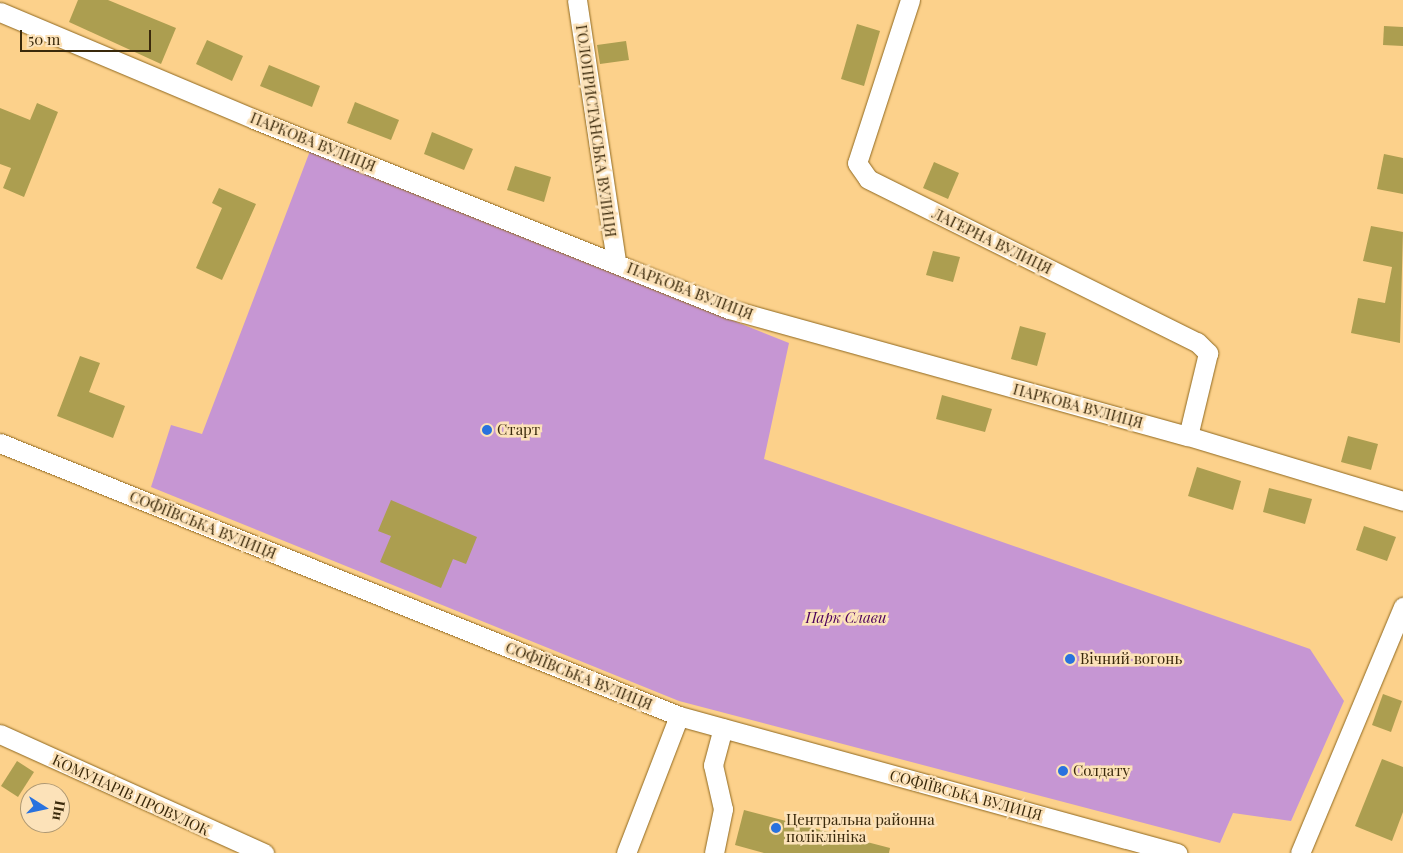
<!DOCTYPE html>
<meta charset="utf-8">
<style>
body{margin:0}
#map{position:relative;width:1403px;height:853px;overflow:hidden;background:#fcd18b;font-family:"Playfair Display",serif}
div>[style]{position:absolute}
.green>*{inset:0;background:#c696d3}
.building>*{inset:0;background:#ac9e50}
.roads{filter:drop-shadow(0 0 1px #8f681f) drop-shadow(0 0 1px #8f681f)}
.minor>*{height:19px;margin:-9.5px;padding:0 9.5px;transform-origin:9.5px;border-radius:9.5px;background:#fff}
.dots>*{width:14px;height:14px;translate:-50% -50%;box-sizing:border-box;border:2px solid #fce2b9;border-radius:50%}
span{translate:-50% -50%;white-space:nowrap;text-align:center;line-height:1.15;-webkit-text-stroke:5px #fce2b9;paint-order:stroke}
.street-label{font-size:15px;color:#3a290b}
.poi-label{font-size:15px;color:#3a290b}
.left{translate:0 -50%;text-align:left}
.park-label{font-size:15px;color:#4c025c;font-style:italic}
.north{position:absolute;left:20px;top:783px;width:50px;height:50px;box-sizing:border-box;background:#fce2b9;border:1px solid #ae9873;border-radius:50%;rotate:100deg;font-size:14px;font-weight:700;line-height:20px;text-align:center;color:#3a290b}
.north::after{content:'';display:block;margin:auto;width:18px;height:22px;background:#2972de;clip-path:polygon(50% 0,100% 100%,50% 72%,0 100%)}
.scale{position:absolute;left:20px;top:30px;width:131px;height:22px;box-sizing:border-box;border:2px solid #3a290b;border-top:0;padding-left:6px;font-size:15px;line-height:18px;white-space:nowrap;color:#3a290b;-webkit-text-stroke:4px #fce2b9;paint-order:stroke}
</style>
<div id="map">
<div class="green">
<i style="clip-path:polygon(310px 151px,789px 343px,764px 459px,1310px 649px,1344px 701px,1291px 821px,1233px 813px,1220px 843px,679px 701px,151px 487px,171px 425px,202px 434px)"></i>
</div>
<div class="building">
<i style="clip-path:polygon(78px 0,108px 0,176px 28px,161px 64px,69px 22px)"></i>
<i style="clip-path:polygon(857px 24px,880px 31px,864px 86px,841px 79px)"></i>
<i style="clip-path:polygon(1384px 26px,1403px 27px,1403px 46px,1383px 45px)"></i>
<i style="clip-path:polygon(207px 40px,243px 56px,232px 81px,196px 64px)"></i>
<i style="clip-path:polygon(626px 41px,629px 60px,600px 64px,597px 45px)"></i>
<i style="clip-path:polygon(269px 65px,320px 86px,312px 107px,260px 86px)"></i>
<i style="clip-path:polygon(355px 102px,399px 120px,391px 140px,347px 123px)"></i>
<i style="clip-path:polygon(37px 103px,58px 112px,24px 197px,3px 188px,11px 168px,0 164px,0 108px,30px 120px)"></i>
<i style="clip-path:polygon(432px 132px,473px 149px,464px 170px,424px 154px)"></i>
<i style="clip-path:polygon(1384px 154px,1403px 158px,1403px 194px,1377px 189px)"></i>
<i style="clip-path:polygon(934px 162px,959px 173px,948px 199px,923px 188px)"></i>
<i style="clip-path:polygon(515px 166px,551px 177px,544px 202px,507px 190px)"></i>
<i style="clip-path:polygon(219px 188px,256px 204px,222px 280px,196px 268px,222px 208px,212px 203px)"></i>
<i style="clip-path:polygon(1371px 226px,1403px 232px,1400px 343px,1351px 333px,1358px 298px,1385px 303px,1392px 267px,1363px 261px)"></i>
<i style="clip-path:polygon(933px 251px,960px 257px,953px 282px,926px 275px)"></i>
<i style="clip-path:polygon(1020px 326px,1046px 333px,1037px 366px,1011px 359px)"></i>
<i style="clip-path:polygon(80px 356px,100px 363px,89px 392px,125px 406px,113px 438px,57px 416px)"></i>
<i style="clip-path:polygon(942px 395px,992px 409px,985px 432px,936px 419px)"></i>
<i style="clip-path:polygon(1348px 436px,1378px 444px,1371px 470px,1341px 462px)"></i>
<i style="clip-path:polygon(1197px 467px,1241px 481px,1233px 510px,1188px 496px)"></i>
<i style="clip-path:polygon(1269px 488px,1312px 499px,1305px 524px,1263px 512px)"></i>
<i style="clip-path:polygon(391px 500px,477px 537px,466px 564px,453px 559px,441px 588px,380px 562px,391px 536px,378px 531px)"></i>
<i style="clip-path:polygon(1364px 526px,1396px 537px,1387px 561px,1356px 550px)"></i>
<i style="clip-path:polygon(1383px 694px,1402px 701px,1391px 732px,1372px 725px)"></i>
<i style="clip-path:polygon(1382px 759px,1403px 767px,1403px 812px,1392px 841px,1355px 826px)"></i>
<i style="clip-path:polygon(17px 761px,34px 772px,18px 797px,1px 786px)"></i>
<i style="clip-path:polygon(744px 810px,890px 848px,889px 853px,764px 853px,735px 845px)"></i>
</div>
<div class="roads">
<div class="minor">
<i style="left:577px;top:0;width:265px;rotate:81.5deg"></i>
<i style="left:910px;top:0;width:171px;rotate:108deg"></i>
<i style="left:857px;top:163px;width:19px;rotate:55deg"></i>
<i style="left:868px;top:179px;width:367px;rotate:26.4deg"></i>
<i style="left:1197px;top:342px;width:16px;rotate:45deg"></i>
<i style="left:1208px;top:353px;width:85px;rotate:103.5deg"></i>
<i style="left:0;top:12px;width:276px;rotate:22.8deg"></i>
<i style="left:254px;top:119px;width:512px;rotate:21.8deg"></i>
<i style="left:729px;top:309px;width:476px;rotate:15.5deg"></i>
<i style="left:1188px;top:436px;width:225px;rotate:16.8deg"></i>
<i style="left:0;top:443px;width:732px;rotate:21.9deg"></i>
<i style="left:679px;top:716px;width:517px;rotate:15.38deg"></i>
<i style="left:0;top:734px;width:290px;rotate:24.3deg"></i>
<i style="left:626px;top:853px;width:147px;rotate:-68.9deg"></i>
<i style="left:714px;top:853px;width:45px;rotate:-78.4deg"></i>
<i style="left:723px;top:809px;width:45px;rotate:-102.8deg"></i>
<i style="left:713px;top:765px;width:38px;rotate:-75deg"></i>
<i style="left:1300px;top:853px;width:267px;rotate:-67.3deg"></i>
</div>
</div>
<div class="dots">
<i style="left:487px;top:430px;background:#2972de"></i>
<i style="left:1070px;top:659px;background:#2972de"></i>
<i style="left:1063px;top:771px;background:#2972de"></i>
<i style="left:776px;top:828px;background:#2972de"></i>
</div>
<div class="street-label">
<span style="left:596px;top:131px;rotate:82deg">ГОЛОПРИСТАНСЬКА ВУЛИЦЯ</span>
<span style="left:313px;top:142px;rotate:22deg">ПАРКОВА ВУЛИЦЯ</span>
<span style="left:992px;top:241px;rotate:26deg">ЛАГЕРНА ВУЛИЦЯ</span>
<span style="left:690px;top:291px;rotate:21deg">ПАРКОВА ВУЛИЦЯ</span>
<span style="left:1078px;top:406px;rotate:15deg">ПАРКОВА ВУЛИЦЯ</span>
<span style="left:203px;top:525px;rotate:22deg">СОФІЇВСЬКА ВУЛИЦЯ</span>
<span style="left:579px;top:676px;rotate:22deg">СОФІЇВСЬКА ВУЛИЦЯ</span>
<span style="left:131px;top:795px;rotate:25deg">КОМУНАРІВ ПРОВУЛОК</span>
<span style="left:966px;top:795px;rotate:15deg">СОФІЇВСЬКА ВУЛИЦЯ</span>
</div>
<div class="poi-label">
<span class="left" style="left:497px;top:430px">Старт</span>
<span class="left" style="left:1080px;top:659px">Вічний вогонь</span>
<span class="left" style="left:1073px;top:771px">Солдату</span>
<span class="left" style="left:786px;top:828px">Центральна районна<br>поліклініка</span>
</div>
<div class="park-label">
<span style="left:846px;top:618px">Парк Слави</span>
</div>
<div class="north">Пн</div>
<div class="scale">50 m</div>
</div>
